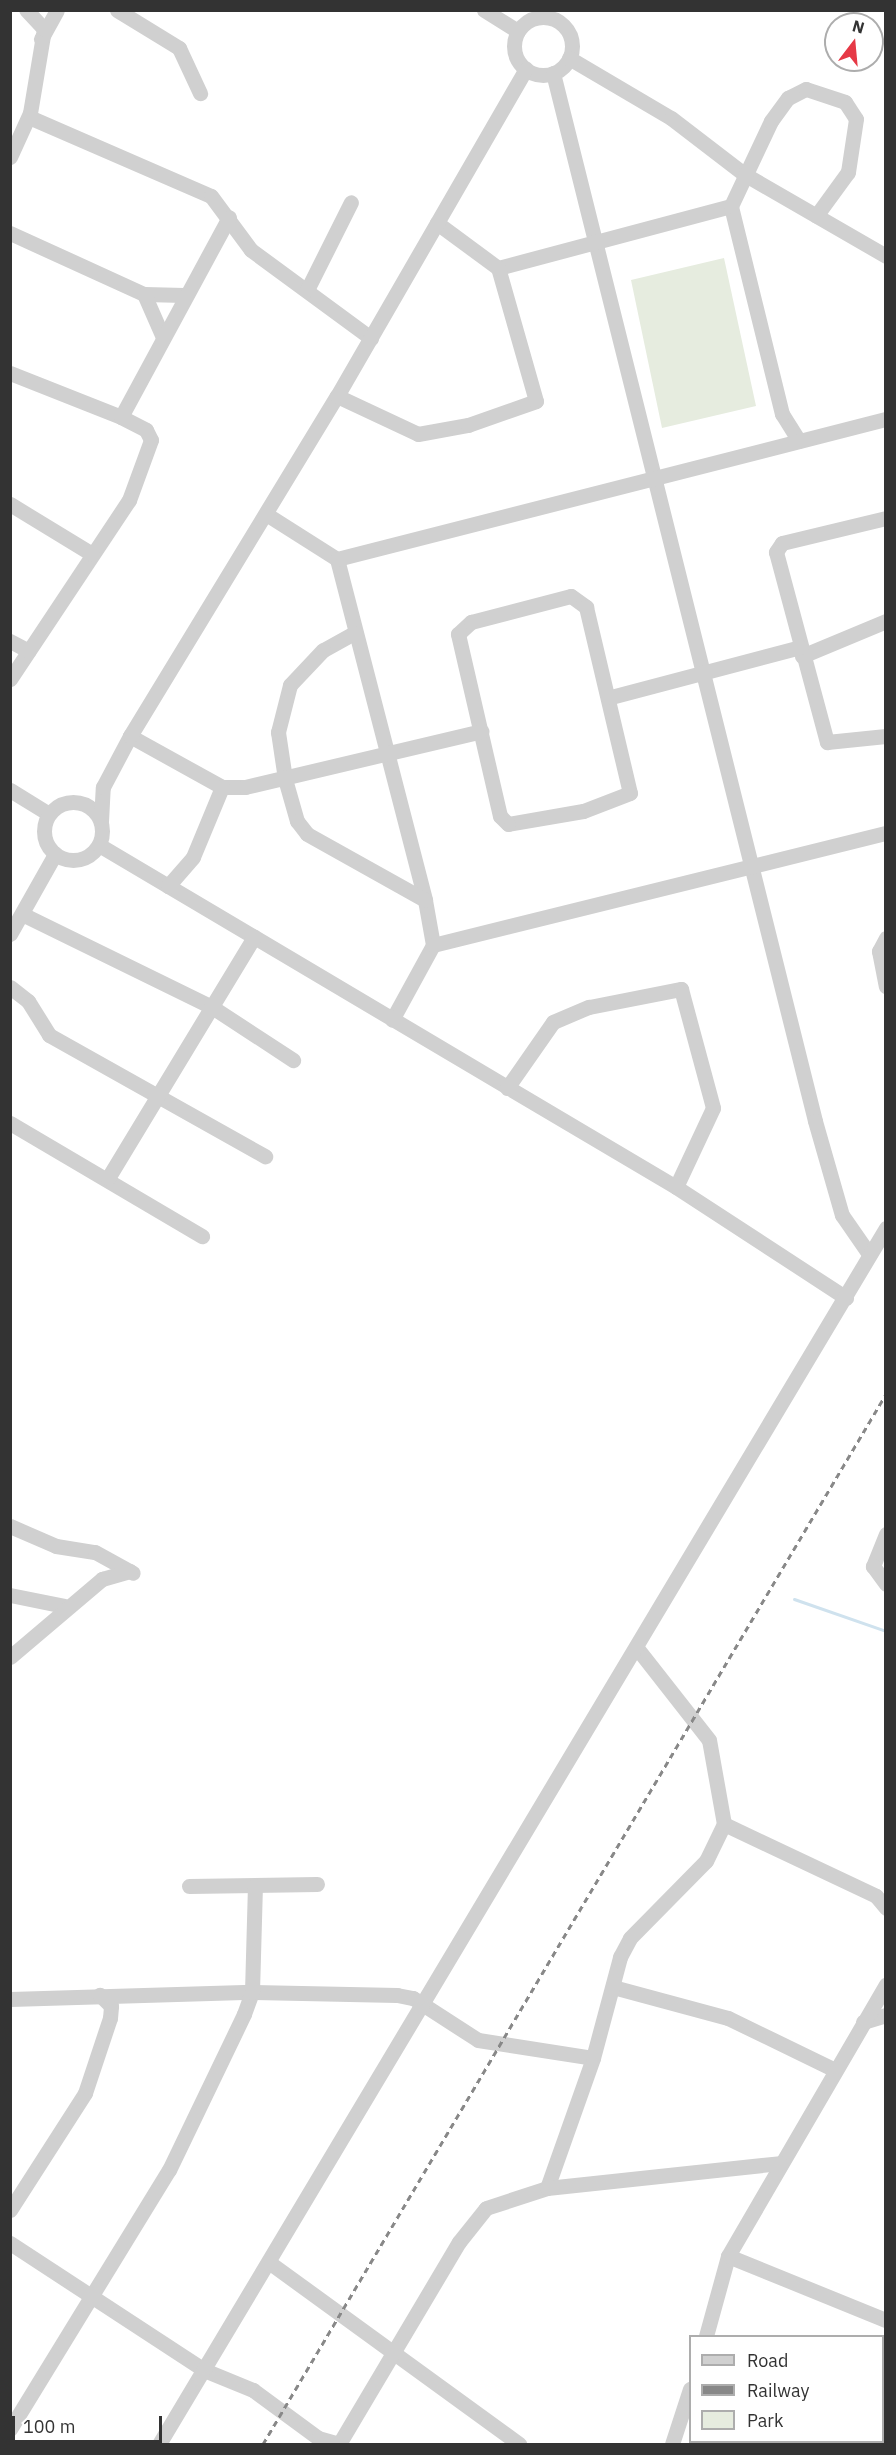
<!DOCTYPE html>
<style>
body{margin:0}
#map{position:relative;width:896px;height:2455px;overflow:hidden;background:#fff;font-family:"IBM Plex Sans",sans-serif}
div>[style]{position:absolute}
.green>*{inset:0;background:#e6ecdf}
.stream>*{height:3px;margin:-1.5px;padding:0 1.5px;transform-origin:1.5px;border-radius:1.5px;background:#cfe2ee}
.minor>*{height:15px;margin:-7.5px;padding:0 7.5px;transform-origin:7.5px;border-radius:7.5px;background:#d0d0d0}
.minor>.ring{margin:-7.5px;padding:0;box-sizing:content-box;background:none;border:15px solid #d0d0d0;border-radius:50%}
.rail>*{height:3px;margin-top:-1.5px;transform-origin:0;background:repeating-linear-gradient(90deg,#888 0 6px,transparent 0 10.5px)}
span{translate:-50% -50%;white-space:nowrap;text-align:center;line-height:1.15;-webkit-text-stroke:6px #fff;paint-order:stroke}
.frame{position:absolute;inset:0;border:12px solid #333;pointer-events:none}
.legend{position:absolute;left:689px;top:2335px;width:195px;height:108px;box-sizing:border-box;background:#fff;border:2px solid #adadad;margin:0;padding:8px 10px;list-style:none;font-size:18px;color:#333}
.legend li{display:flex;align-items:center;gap:12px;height:30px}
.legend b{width:30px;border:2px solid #adadad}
.north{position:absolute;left:824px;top:12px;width:60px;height:60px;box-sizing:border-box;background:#fff;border:2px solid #adadad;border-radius:50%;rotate:16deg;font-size:16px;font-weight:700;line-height:24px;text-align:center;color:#333}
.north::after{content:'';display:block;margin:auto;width:21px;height:27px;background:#e63946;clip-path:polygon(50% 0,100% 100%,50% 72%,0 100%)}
.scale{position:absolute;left:12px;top:2416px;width:150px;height:27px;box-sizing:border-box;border:3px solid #333;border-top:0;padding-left:8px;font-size:18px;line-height:21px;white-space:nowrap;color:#333;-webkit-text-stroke:4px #fff;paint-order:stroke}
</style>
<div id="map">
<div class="green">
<i style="clip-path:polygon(724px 258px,756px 406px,662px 428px,631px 280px)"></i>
</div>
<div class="stream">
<i style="left:794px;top:1599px;width:97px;rotate:19.2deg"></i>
</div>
<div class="minor">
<i style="left:117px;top:10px;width:73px;rotate:31.5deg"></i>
<i style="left:179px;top:48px;width:50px;rotate:65deg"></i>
<i style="left:484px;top:10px;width:40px;rotate:32deg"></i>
<i class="ring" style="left:514px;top:17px;width:43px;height:43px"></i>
<i style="left:41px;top:39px;width:33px;rotate:-61deg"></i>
<i style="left:569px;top:58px;width:118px;rotate:30.5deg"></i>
<i style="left:671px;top:118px;width:92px;rotate:37.5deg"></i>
<i style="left:744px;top:174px;width:164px;rotate:30deg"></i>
<i style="left:553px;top:73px;width:1080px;rotate:75.96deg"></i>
<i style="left:815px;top:1121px;width:98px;rotate:74deg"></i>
<i style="left:842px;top:1215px;width:47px;rotate:55.3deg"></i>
<i style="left:29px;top:117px;width:198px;rotate:23.5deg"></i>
<i style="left:211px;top:196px;width:67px;rotate:53.5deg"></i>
<i style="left:251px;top:250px;width:149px;rotate:36.3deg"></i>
<i style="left:10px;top:157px;width:48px;rotate:-65.6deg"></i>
<i style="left:30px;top:113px;width:85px;rotate:-80.5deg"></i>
<i style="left:44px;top:29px;width:26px;rotate:-133deg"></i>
<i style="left:10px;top:233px;width:147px;rotate:24.5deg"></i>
<i style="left:144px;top:294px;width:40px;rotate:1.4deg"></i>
<i style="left:498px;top:268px;width:241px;rotate:-14.9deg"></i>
<i style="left:307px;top:290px;width:98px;rotate:-63.4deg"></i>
<i style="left:144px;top:294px;width:45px;rotate:66.3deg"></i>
<i style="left:10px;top:373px;width:119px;rotate:21.6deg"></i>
<i style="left:121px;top:417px;width:28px;rotate:27deg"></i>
<i style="left:146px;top:430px;width:11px;rotate:63deg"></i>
<i style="left:151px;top:440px;width:64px;rotate:110.1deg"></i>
<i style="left:129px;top:500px;width:215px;rotate:123.6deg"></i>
<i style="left:337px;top:396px;width:89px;rotate:25.1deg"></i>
<i style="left:418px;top:434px;width:51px;rotate:-10.2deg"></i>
<i style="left:468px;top:425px;width:72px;rotate:-19.4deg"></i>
<i style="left:536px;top:401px;width:138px;rotate:-105.9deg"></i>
<i style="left:498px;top:268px;width:76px;rotate:-143.6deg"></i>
<i style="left:121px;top:417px;width:227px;rotate:-61.6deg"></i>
<i style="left:799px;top:441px;width:32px;rotate:-122deg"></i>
<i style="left:782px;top:414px;width:214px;rotate:-103.8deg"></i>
<i style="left:731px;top:206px;width:94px;rotate:-64.8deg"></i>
<i style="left:771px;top:121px;width:29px;rotate:-54deg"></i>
<i style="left:788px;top:98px;width:20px;rotate:-27deg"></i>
<i style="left:806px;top:89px;width:41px;rotate:18.4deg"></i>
<i style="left:845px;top:102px;width:20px;rotate:57deg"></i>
<i style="left:856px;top:119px;width:54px;rotate:98.6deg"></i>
<i style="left:848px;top:172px;width:54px;rotate:126deg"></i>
<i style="left:10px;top:504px;width:96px;rotate:31.4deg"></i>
<i style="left:266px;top:514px;width:84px;rotate:32.4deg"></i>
<i style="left:337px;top:559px;width:352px;rotate:75.5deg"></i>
<i style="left:425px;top:900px;width:46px;rotate:79.9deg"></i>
<i style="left:433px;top:945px;width:85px;rotate:118.7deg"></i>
<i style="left:886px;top:518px;width:107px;rotate:166.5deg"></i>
<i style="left:782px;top:543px;width:11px;rotate:124deg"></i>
<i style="left:776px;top:552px;width:197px;rotate:75deg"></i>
<i style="left:827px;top:742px;width:59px;rotate:-5.8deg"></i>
<i style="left:337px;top:559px;width:567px;rotate:-14.31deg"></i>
<i style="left:571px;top:596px;width:19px;rotate:36deg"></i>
<i style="left:586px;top:607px;width:191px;rotate:76.7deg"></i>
<i style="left:630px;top:793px;width:50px;rotate:159deg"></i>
<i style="left:583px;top:811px;width:76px;rotate:170.2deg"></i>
<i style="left:508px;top:824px;width:11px;rotate:-135deg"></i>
<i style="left:500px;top:816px;width:187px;rotate:-103deg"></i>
<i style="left:458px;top:634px;width:18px;rotate:-43deg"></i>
<i style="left:471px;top:622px;width:103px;rotate:-14.6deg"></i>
<i style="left:354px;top:633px;width:35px;rotate:151deg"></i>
<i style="left:323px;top:650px;width:48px;rotate:133.3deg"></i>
<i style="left:290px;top:685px;width:49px;rotate:104.3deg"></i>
<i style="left:278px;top:732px;width:48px;rotate:81.5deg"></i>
<i style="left:285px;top:779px;width:44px;rotate:74.1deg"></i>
<i style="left:297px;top:821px;width:16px;rotate:52deg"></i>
<i style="left:307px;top:834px;width:135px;rotate:29.2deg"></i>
<i style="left:10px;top:641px;width:21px;rotate:28deg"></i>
<i style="left:802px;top:656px;width:91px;rotate:-22.6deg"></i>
<i style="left:611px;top:697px;width:196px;rotate:-14.8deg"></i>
<i style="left:130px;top:736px;width:105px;rotate:29deg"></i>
<i style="left:222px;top:787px;width:23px"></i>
<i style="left:245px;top:787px;width:243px;rotate:-13.3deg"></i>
<i style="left:10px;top:790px;width:46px;rotate:31.6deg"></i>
<i class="ring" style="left:44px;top:802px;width:43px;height:43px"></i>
<i style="left:101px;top:821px;width:34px;rotate:-87deg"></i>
<i style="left:103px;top:787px;width:58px;rotate:-62.1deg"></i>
<i style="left:130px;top:736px;width:398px;rotate:-58.7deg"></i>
<i style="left:337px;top:396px;width:378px;rotate:-60deg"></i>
<i style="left:99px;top:845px;width:671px;rotate:30.66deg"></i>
<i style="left:676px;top:1187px;width:203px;rotate:33.1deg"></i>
<i style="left:168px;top:886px;width:38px;rotate:-49deg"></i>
<i style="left:193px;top:857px;width:76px;rotate:-67.5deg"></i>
<i style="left:22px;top:914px;width:212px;rotate:26.1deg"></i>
<i style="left:212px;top:1007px;width:97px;rotate:33.2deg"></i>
<i style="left:10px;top:934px;width:92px;rotate:-60.6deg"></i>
<i style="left:886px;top:938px;width:15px;rotate:118deg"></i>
<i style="left:879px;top:951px;width:36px;rotate:79deg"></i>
<i style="left:433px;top:945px;width:467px;rotate:-13.9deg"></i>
<i style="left:10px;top:987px;width:23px;rotate:38deg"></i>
<i style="left:28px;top:1001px;width:40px;rotate:58deg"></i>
<i style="left:49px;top:1035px;width:248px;rotate:29.3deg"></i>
<i style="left:507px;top:1088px;width:80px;rotate:-55.1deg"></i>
<i style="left:553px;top:1022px;width:39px;rotate:-23deg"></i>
<i style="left:589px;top:1007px;width:94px;rotate:-11.1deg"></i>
<i style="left:681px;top:989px;width:123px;rotate:74.9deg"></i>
<i style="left:713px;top:1108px;width:87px;rotate:115.1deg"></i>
<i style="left:10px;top:1123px;width:223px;rotate:30.5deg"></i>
<i style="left:108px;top:1178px;width:282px;rotate:-58.8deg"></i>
<i style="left:10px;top:1526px;width:50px;rotate:23.5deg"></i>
<i style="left:56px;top:1546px;width:39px;rotate:9deg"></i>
<i style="left:95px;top:1552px;width:43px;rotate:28.9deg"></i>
<i style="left:886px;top:1534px;width:35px;rotate:112deg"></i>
<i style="left:873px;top:1566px;width:22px;rotate:54deg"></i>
<i style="left:10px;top:1595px;width:55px;rotate:11.5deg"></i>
<i style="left:10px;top:1657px;width:121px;rotate:-40.3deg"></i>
<i style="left:102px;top:1579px;width:29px;rotate:-16deg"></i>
<i style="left:724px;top:1824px;width:168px;rotate:25.3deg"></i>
<i style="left:876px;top:1896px;width:16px;rotate:50deg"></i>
<i style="left:189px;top:1886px;width:128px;rotate:-0.9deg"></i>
<i style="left:613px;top:1987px;width:119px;rotate:15.1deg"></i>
<i style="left:728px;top:2018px;width:119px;rotate:25.9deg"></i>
<i style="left:10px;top:1999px;width:242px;rotate:-1.7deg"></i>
<i style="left:252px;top:1992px;width:145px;rotate:1.2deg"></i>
<i style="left:397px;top:1995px;width:16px;rotate:11deg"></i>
<i style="left:413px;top:1998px;width:77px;rotate:32.9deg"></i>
<i style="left:478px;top:2040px;width:116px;rotate:8.9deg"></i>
<i style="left:863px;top:2022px;width:24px;rotate:-17deg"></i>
<i style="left:547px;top:2188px;width:138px;rotate:-70.5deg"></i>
<i style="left:593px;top:2058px;width:105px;rotate:-75deg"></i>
<i style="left:620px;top:1957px;width:21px;rotate:-62deg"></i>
<i style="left:630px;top:1938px;width:108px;rotate:-45.4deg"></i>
<i style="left:706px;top:1861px;width:41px;rotate:-64.1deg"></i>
<i style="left:724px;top:1824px;width:85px;rotate:-100.1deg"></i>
<i style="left:709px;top:1740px;width:118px;rotate:-128.1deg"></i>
<i style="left:10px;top:2210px;width:139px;rotate:-57.3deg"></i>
<i style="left:85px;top:2093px;width:79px;rotate:-71.6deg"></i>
<i style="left:110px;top:2018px;width:12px;rotate:-85deg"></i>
<i style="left:111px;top:2006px;width:16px;rotate:-135deg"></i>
<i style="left:10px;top:2243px;width:232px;rotate:33.2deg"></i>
<i style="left:204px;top:2370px;width:53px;rotate:22.2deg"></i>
<i style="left:253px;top:2390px;width:81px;rotate:36.4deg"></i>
<i style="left:318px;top:2438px;width:22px;rotate:16deg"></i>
<i style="left:728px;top:2256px;width:170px;rotate:22.1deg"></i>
<i style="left:270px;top:2263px;width:308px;rotate:36deg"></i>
<i style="left:706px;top:2336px;width:83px;rotate:-74.6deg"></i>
<i style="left:728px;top:2256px;width:314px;rotate:-59.8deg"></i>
<i style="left:882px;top:2379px;width:8px;rotate:-60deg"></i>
<i style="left:10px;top:2429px;width:304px;rotate:-58.5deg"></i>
<i style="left:169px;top:2170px;width:173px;rotate:-64.3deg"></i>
<i style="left:244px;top:2014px;width:23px;rotate:-70deg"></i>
<i style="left:252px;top:1992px;width:106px;rotate:-88.4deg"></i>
<i style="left:159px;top:2444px;width:1417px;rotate:-59.13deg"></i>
<i style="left:339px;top:2444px;width:235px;rotate:-59.3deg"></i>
<i style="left:459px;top:2242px;width:43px;rotate:-51.5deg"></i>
<i style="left:486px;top:2208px;width:64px;rotate:-18.2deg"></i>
<i style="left:547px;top:2188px;width:234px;rotate:-6.1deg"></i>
<i style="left:672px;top:2444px;width:58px;rotate:-71.9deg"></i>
<i style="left:855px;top:2444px;width:3px;rotate:-45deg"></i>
</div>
<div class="rail">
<i style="left:263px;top:2444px;width:1221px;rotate:-59.32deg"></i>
</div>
<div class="frame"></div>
<ul class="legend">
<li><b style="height:8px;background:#d0d0d0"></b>Road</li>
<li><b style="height:8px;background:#888"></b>Railway</li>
<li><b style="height:16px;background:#e6ecdf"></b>Park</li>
</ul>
<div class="north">N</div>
<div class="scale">100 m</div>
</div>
